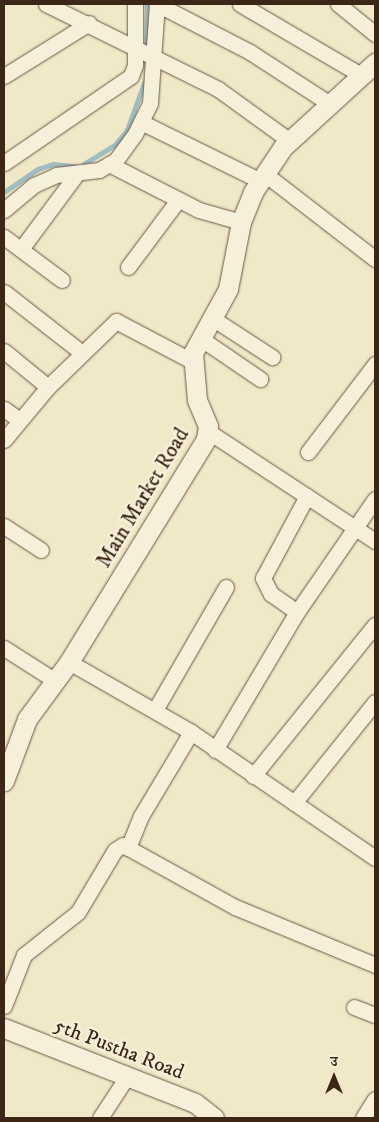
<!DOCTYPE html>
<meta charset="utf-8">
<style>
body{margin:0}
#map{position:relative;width:379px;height:1122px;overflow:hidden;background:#f1e8c8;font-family:"IM FELL DW Pica","Noto Serif Devanagari",serif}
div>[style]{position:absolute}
.stream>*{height:4.5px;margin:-2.25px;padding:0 2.25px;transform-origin:2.25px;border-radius:2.25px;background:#a1bdc1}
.roads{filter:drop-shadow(0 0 1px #6a5642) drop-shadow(0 0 1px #6a5642)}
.minor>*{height:15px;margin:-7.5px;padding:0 7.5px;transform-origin:7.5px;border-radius:7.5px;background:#f6f0db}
.tertiary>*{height:19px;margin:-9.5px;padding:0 9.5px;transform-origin:9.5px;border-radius:9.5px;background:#f6f0db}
span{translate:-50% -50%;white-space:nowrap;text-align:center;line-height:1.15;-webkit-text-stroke:5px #f6f0db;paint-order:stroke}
.street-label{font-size:21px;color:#3d2616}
.frame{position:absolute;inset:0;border:5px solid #3d2616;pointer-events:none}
.north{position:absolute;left:309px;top:1052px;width:50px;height:50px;-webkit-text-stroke:4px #f6f0db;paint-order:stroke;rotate:0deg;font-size:14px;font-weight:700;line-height:20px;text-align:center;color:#3d2616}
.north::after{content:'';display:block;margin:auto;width:18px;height:22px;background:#3d2616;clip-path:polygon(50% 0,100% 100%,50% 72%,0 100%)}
</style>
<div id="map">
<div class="stream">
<i style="left:146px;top:50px;width:46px;rotate:-88.8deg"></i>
<i style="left:84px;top:164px;width:36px;rotate:-32deg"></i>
<i style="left:115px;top:145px;width:19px;rotate:-51deg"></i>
<i style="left:127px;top:130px;width:50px;rotate:-70.1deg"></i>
<i style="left:4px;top:192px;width:41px;rotate:-34.1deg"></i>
<i style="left:38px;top:169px;width:16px;rotate:-18deg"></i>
<i style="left:53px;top:164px;width:21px;rotate:5deg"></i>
</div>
<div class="roads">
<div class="minor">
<i style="left:46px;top:4px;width:192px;rotate:26.3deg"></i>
<i style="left:218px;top:89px;width:89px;rotate:35.8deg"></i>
<i style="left:157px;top:4px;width:105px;rotate:27.3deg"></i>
<i style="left:250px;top:52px;width:95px;rotate:33deg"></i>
<i style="left:240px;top:4px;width:140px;rotate:30.4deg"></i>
<i style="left:338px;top:4px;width:48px;rotate:39deg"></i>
<i style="left:4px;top:76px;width:100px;rotate:-31.9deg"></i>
<i style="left:141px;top:122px;width:134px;rotate:26.2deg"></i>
<i style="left:4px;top:163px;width:154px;rotate:-34.4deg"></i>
<i style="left:131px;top:76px;width:12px;rotate:-70deg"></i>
<i style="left:135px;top:65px;width:61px;rotate:-90deg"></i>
<i style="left:109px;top:164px;width:101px;rotate:27.1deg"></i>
<i style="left:199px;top:210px;width:44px;rotate:15.9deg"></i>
<i style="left:265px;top:174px;width:139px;rotate:37.7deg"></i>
<i style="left:4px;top:210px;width:39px;rotate:-40deg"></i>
<i style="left:34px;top:185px;width:24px;rotate:-24deg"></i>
<i style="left:56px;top:175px;width:43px;rotate:-6.6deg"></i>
<i style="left:99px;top:170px;width:20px;rotate:-30deg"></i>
<i style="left:116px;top:160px;width:32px;rotate:-54deg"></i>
<i style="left:135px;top:134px;width:34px;rotate:-64deg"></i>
<i style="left:150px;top:103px;width:99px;rotate:-86deg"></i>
<i style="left:4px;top:237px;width:72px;rotate:36.6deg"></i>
<i style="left:21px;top:249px;width:92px;rotate:-53.4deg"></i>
<i style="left:128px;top:267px;width:84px;rotate:-53.3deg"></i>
<i style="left:4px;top:292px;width:99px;rotate:38deg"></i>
<i style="left:212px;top:318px;width:72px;rotate:33deg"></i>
<i style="left:200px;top:338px;width:73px;rotate:34.3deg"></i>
<i style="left:4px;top:351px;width:57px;rotate:39.3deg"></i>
<i style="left:4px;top:409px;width:19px;rotate:35deg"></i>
<i style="left:209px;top:432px;width:199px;rotate:33.3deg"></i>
<i style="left:4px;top:440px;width:69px;rotate:-50.3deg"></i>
<i style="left:48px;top:387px;width:95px;rotate:-44.1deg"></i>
<i style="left:116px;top:321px;width:86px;rotate:27.8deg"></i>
<i style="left:308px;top:452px;width:111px;rotate:-52.7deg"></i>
<i style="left:4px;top:526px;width:44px;rotate:33deg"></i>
<i style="left:297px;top:612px;width:32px;rotate:-145deg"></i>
<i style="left:271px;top:594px;width:18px;rotate:-117deg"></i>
<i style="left:263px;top:578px;width:93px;rotate:-61.8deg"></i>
<i style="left:4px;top:648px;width:59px;rotate:32.6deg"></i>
<i style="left:69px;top:662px;width:141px;rotate:29.8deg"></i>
<i style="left:191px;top:732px;width:223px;rotate:34.4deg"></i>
<i style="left:155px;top:710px;width:142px;rotate:-60deg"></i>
<i style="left:215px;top:750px;width:161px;rotate:-59.3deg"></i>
<i style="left:297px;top:612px;width:137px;rotate:-55.4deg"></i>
<i style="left:253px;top:776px;width:194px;rotate:-51.1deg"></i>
<i style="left:294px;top:803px;width:129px;rotate:-51.3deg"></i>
<i style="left:128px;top:848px;width:35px;rotate:-68deg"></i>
<i style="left:141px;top:816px;width:98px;rotate:-59.2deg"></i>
<i style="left:4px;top:1006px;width:55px;rotate:-68.6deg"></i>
<i style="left:24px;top:955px;width:69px;rotate:-38.5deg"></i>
<i style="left:78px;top:912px;width:72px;rotate:-59.2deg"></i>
<i style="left:115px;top:850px;width:9px;rotate:-32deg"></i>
<i style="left:123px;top:845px;width:128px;rotate:29deg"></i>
<i style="left:235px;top:907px;width:152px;rotate:22.5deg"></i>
<i style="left:354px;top:1007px;width:22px;rotate:21deg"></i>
<i style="left:100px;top:1118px;width:51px;rotate:-56.9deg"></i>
<i style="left:363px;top:1118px;width:22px;rotate:-58deg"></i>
</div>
<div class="tertiary">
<i style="left:4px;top:781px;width:66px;rotate:-69.6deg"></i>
<i style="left:27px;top:719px;width:71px;rotate:-53.6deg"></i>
<i style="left:69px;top:662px;width:262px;rotate:-58.4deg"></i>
<i style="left:206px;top:439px;width:13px;rotate:-81deg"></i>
<i style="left:208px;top:426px;width:28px;rotate:-113deg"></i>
<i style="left:197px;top:400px;width:47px;rotate:-94.9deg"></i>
<i style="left:193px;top:353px;width:73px;rotate:-61.3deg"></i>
<i style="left:228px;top:289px;width:68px;rotate:-79deg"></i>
<i style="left:241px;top:222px;width:32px;rotate:-68deg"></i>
<i style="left:253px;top:192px;width:54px;rotate:-56.3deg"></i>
<i style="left:283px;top:147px;width:125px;rotate:-42.4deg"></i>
<i style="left:4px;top:1028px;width:205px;rotate:21.4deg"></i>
<i style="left:195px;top:1103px;width:24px;rotate:38deg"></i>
</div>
</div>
<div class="street-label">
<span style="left:143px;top:498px;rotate:-59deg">Main Market Road</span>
<span style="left:119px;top:1049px;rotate:21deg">5th Pustha Road</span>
</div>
<div class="frame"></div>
<div class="north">उ</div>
</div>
